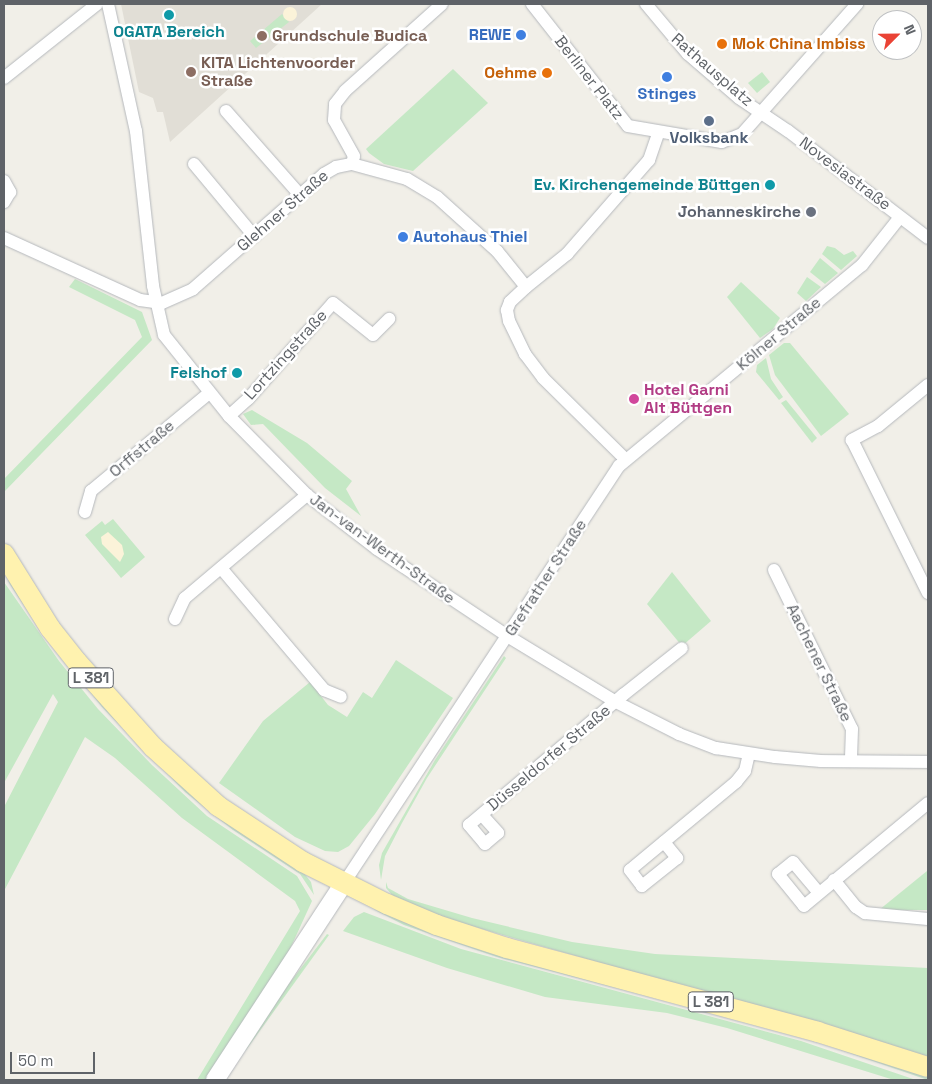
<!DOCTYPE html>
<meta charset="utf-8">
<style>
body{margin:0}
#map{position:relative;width:932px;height:1084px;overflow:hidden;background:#f1efe8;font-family:"Space Grotesk",sans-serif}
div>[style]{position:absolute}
.education>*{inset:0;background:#e1ded6}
.green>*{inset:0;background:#c5e8c5}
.sand>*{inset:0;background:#fbf3d9}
.round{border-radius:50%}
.roads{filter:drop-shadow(0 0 1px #b5b8bc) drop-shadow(0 0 1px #b5b8bc)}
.minor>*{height:12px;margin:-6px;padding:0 6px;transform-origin:6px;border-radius:6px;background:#fff}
.secondary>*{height:18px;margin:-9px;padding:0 9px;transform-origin:9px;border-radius:9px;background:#fff}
.primary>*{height:20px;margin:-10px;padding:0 10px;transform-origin:10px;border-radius:10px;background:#fff2af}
.dots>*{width:14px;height:14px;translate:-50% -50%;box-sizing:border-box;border:2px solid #fff;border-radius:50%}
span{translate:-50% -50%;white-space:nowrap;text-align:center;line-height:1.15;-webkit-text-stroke:5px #fff;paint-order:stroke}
.shield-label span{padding:1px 4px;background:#fff;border:1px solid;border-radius:4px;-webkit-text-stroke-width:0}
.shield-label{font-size:15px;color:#5f6368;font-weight:700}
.culture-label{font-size:16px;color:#0d838f;font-weight:700}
.right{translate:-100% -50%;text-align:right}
.shop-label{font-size:16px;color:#366cbe;font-weight:700}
.left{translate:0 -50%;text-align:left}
.education-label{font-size:16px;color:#785e54;font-weight:700}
.food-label{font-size:16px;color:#c56008;font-weight:700}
.street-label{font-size:16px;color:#5f6368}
.service-label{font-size:16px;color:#4e5e75;font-weight:700}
.worship-label{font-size:16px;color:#5b616d;font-weight:700}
.hotel-label{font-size:16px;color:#b23c85;font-weight:700}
.frame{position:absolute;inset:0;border:5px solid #5f6368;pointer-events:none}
.north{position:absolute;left:872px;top:10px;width:50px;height:50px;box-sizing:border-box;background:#fff;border:1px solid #bfc1c3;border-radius:50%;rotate:67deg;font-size:14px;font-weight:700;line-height:20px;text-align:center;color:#5f6368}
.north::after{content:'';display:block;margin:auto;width:18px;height:22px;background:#ea4335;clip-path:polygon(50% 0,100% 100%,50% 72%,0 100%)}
.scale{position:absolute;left:10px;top:1052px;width:85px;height:22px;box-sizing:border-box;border:2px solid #5f6368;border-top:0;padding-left:6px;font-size:15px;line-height:18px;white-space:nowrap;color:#5f6368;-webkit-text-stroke:4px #fff;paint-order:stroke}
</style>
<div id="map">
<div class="education">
<i style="clip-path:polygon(121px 4px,322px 4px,170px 142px,163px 112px,157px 112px,153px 98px,139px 92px)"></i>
</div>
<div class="green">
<i style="clip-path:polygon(282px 14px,289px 22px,256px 48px,250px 41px)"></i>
<i style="clip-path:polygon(453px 69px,488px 103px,413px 171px,384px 164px,369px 153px,366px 149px)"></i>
<i style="clip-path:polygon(762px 72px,770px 82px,757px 93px,748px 83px)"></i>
<i style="clip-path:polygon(827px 246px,835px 248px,844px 255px,853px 251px,857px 256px,841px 270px,822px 254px)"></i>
<i style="clip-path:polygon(820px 258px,838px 273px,825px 284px,810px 272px)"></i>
<i style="clip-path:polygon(807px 277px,821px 287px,806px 301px,797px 293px)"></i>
<i style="clip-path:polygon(75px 279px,142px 312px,152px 340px,4px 492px,4px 479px,142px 337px,135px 320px,69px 287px)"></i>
<i style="clip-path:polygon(741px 282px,780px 318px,773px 329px,760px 338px,727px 297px)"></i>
<i style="clip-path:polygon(784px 343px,790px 343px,849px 414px,821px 436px,775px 375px,769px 355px)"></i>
<i style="clip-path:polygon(766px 358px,771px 379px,783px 397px,779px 400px,756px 372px,757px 365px)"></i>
<i style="clip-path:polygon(786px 400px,817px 438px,812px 443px,781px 403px)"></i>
<i style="clip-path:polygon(252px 410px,307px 443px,352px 481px,346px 489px,361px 516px,325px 488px,263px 424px,251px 425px,243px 414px)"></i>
<i style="clip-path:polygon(113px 519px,145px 557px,121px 578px,85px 535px,102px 521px,105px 525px)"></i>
<i style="clip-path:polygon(4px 567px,234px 828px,303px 872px,311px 882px,314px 895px,300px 874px,233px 830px,185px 792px,102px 707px,35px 622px,9px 583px)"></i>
<i style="clip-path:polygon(672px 572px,711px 621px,682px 646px,647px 604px)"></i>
<i style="clip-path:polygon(4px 582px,59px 661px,98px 709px,152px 765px,207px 816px,297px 876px,312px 901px,290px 949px,207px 1080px,197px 1080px,300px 911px,295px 901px,182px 818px,115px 758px,85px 737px,4px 891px,4px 807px,58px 702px,53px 694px,4px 783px)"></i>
<i style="clip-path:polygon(504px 656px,506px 658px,427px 778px,402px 823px,385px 856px,381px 880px,379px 865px,382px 853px,435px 760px)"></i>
<i style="clip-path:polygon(396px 660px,453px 698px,375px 814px,349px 846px,338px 852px,325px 851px,295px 837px,219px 783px,263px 721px,310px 682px,328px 705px,347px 717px,363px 692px,372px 698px)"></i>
<i style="clip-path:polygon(927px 871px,928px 910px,879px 910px)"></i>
<i style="clip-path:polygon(386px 882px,388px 888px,408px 899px,472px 918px,572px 942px,655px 954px,928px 968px,928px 1057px,444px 918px,392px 895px,386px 888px)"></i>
<i style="clip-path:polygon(373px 909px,497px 955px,729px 1014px,928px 1076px,928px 1080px,800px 1036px,497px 957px,404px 925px)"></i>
<i style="clip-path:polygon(364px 912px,461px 949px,801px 1041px,916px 1080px,894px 1080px,727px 1028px,667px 1013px,545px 997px,447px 968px,343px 931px,354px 917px)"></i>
<i style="clip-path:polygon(327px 934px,329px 935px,246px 1050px,244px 1047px,275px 1002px)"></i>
</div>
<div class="sand">
<i class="round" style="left:283px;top:7px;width:14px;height:14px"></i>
<i style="clip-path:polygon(108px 532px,122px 545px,124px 554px,120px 562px,102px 544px,101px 537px)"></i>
</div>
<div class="roads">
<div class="minor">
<i style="left:108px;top:4px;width:130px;rotate:77.6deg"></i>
<i style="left:136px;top:131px;width:156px;rotate:83.7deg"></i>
<i style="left:153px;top:286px;width:50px;rotate:77.3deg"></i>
<i style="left:164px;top:335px;width:104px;rotate:51.3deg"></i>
<i style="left:229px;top:416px;width:111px;rotate:45.4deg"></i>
<i style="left:307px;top:495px;width:88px;rotate:37.6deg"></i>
<i style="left:377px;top:549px;width:159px;rotate:33.7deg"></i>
<i style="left:509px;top:637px;width:125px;rotate:31.3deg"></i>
<i style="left:616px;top:702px;width:71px;rotate:26.9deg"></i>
<i style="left:679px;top:734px;width:40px;rotate:21deg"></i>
<i style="left:716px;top:748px;width:60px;rotate:8.7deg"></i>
<i style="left:775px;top:757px;width:46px;rotate:5deg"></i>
<i style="left:821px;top:761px;width:107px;rotate:0.5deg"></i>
<i style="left:532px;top:4px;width:155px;rotate:51.8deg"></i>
<i style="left:628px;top:126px;width:95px;rotate:9.7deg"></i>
<i style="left:722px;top:142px;width:22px;rotate:-22deg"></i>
<i style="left:742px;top:134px;width:174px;rotate:-48.5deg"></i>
<i style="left:646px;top:4px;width:65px;rotate:50deg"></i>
<i style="left:688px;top:54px;width:67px;rotate:40.8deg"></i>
<i style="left:739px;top:98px;width:59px;rotate:34deg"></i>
<i style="left:788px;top:131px;width:176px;rotate:37.4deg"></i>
<i style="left:4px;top:78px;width:119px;rotate:-38.5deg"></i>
<i style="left:226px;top:111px;width:112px;rotate:48.6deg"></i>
<i style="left:194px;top:164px;width:94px;rotate:50.2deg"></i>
<i style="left:352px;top:164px;width:8px;rotate:-76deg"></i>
<i style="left:354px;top:156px;width:41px;rotate:-119.1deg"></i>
<i style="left:334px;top:120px;width:16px;rotate:-86deg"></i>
<i style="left:335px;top:104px;width:16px;rotate:-52deg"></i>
<i style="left:345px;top:91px;width:130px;rotate:-41.9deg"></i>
<i style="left:4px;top:181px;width:13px;rotate:61deg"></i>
<i style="left:10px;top:192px;width:12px;rotate:121deg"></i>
<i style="left:4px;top:238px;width:149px;rotate:24.5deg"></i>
<i style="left:140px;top:300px;width:22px;rotate:8deg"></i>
<i style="left:162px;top:303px;width:34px;rotate:-24deg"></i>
<i style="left:193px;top:289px;width:174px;rotate:-41.3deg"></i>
<i style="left:324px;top:174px;width:14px;rotate:-30deg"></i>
<i style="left:336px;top:167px;width:16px;rotate:-11deg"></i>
<i style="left:352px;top:164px;width:57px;rotate:15.3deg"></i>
<i style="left:407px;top:179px;width:35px;rotate:31deg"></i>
<i style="left:437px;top:197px;width:81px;rotate:42deg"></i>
<i style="left:497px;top:251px;width:46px;rotate:51.1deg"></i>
<i style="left:526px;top:287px;width:53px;rotate:-38.8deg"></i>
<i style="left:567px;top:254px;width:125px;rotate:-48.9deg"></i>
<i style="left:649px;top:160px;width:28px;rotate:-71deg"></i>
<i style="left:526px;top:287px;width:22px;rotate:137deg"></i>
<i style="left:510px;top:302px;width:9px;rotate:111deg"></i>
<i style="left:507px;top:310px;width:11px;rotate:80deg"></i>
<i style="left:509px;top:321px;width:37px;rotate:64deg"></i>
<i style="left:525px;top:354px;width:30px;rotate:53deg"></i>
<i style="left:543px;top:378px;width:115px;rotate:44.6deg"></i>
<i style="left:928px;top:385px;width:65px;rotate:140.6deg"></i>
<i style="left:878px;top:426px;width:30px;rotate:152deg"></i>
<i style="left:852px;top:440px;width:171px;rotate:63.6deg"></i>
<i style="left:229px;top:416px;width:25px;rotate:-42deg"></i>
<i style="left:248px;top:399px;width:128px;rotate:-48.5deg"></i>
<i style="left:333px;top:303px;width:51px;rotate:38.7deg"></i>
<i style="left:373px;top:335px;width:23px;rotate:-45deg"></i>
<i style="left:85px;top:512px;width:22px;rotate:-74deg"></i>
<i style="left:91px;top:491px;width:153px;rotate:-39.7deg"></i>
<i style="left:221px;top:568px;width:160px;rotate:49.8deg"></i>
<i style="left:324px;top:690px;width:18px;rotate:22deg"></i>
<i style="left:774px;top:570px;width:177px;rotate:63.9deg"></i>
<i style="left:852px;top:729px;width:30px;rotate:92deg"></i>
<i style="left:175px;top:619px;width:23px;rotate:-65deg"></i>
<i style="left:185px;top:598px;width:160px;rotate:-40.2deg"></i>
<i style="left:482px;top:815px;width:24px;rotate:48deg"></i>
<i style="left:498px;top:833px;width:17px;rotate:140deg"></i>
<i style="left:485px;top:844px;width:25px;rotate:-130deg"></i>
<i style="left:469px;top:825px;width:202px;rotate:-40.2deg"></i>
<i style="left:623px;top:695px;width:75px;rotate:-38.5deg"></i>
<i style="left:664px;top:842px;width:21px;rotate:51deg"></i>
<i style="left:677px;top:858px;width:45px;rotate:141.3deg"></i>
<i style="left:642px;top:886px;width:20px;rotate:-127deg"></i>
<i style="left:630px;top:870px;width:138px;rotate:-39.7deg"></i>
<i style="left:736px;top:782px;width:14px;rotate:-51deg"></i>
<i style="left:745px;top:771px;width:17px;rotate:-77deg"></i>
<i style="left:834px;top:880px;width:35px;rotate:51deg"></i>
<i style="left:856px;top:907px;width:11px;rotate:34deg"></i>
<i style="left:865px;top:913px;width:63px;rotate:5.4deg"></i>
<i style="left:344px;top:883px;width:500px;rotate:-56.6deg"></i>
<i style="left:619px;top:466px;width:315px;rotate:-39.6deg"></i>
<i style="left:862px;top:265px;width:61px;rotate:-51.6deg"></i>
<i style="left:819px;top:893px;width:40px;rotate:-130deg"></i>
<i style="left:793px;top:862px;width:19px;rotate:141deg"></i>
<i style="left:778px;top:874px;width:41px;rotate:50.9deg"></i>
<i style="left:804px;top:906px;width:161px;rotate:-39.7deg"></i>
</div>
<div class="secondary">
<i style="left:215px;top:1080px;width:235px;rotate:-56.8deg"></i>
</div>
<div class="primary">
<i style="left:4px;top:554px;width:87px;rotate:58.1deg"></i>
<i style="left:50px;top:628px;width:43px;rotate:51.5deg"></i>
<i style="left:77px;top:662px;width:114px;rotate:48.2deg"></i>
<i style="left:153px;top:747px;width:88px;rotate:42.2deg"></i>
<i style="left:218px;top:806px;width:102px;rotate:33.4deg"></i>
<i style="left:303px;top:862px;width:94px;rotate:26.6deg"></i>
<i style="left:387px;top:904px;width:54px;rotate:22.8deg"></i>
<i style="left:437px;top:925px;width:74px;rotate:18.2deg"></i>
<i style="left:507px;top:948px;width:322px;rotate:15.1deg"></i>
<i style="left:818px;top:1032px;width:115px;rotate:17.7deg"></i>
</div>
</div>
<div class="dots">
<i style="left:169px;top:15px;background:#0f9aa8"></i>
<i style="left:521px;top:35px;background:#3f7fe0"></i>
<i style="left:262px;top:36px;background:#8d6e63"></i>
<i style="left:722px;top:44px;background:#e8710a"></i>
<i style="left:191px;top:72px;background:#8d6e63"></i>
<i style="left:547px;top:73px;background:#e8710a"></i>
<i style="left:667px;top:77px;background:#3f7fe0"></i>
<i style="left:709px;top:121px;background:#5c6f8a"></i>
<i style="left:770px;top:185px;background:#0f9aa8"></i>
<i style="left:811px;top:212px;background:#6b7280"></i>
<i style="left:403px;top:237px;background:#3f7fe0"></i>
<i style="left:237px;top:373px;background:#0f9aa8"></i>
<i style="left:634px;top:399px;background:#d1479c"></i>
</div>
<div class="shield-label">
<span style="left:91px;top:678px">L 381</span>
<span style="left:711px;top:1002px">L 381</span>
</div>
<div class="culture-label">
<span style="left:169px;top:32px">OGATA Bereich</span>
<span class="right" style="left:760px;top:185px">Ev. Kirchengemeinde Büttgen</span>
<span class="right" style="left:227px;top:373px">Felshof</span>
</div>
<div class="shop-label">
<span class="right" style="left:511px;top:35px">REWE</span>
<span style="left:667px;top:94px">Stinges</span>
<span class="left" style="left:413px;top:237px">Autohaus Thiel</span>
</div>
<div class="education-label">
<span class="left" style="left:272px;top:36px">Grundschule Budica</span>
<span class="left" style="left:201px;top:72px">KITA Lichtenvoorder<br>Straße</span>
</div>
<div class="food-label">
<span class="left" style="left:732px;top:44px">Mok China Imbiss</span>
<span class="right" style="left:537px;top:73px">Oehme</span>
</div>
<div class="street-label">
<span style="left:712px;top:70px;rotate:41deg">Rathausplatz</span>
<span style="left:589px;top:78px;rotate:52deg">Berliner Platz</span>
<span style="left:845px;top:174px;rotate:37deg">Novesiastraße</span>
<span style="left:283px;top:211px;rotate:-41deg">Glehner Straße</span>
<span style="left:779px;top:334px;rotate:-40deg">Kölner Straße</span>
<span style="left:286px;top:355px;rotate:-48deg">Lortzingstraße</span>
<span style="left:142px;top:449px;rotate:-40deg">Orffstraße</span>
<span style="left:382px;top:549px;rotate:36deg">Jan-van-Werth-Straße</span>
<span style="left:546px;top:578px;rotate:-57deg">Grefrather Straße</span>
<span style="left:819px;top:663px;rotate:64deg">Aachener Straße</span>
<span style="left:549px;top:758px;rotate:-40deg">Düsseldorfer Straße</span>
</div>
<div class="service-label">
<span style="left:709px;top:138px">Volksbank</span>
</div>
<div class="worship-label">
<span class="right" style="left:801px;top:212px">Johanneskirche</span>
</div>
<div class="hotel-label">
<span class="left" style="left:644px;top:399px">Hotel Garni<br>Alt Büttgen</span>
</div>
<div class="frame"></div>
<div class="north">N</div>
<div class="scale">50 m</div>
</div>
